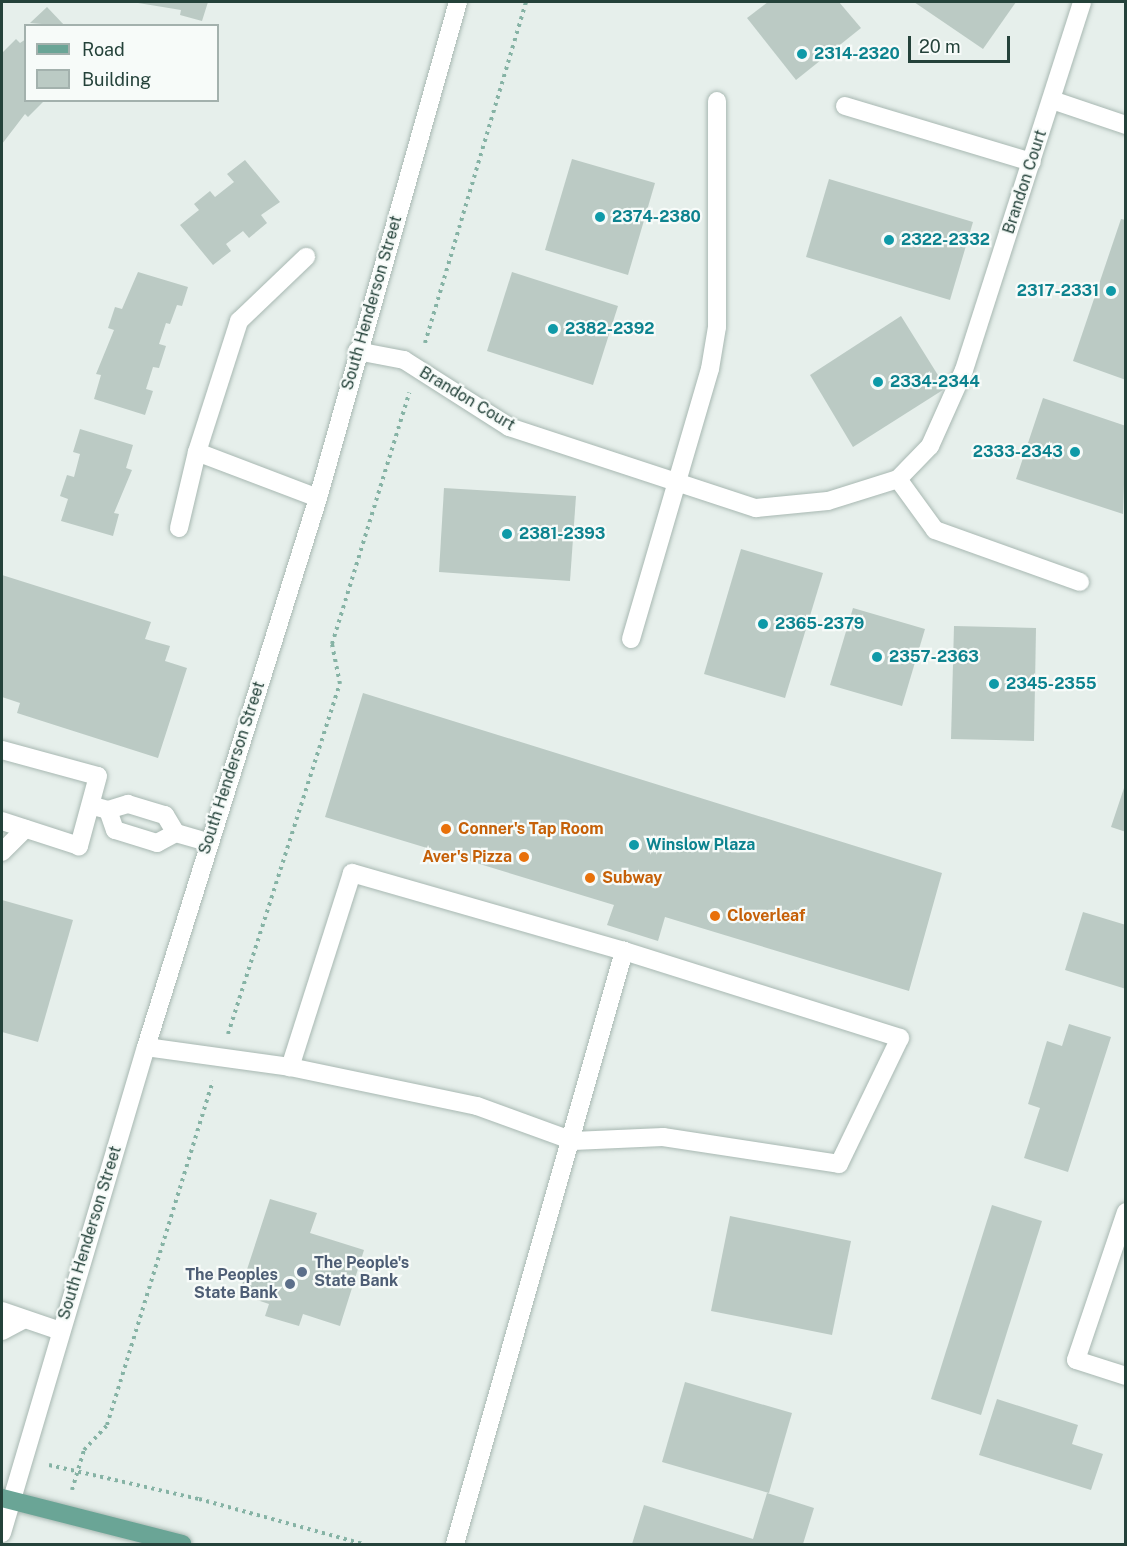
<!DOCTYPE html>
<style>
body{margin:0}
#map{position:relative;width:1127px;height:1546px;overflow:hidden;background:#e6efeb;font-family:"Public Sans",sans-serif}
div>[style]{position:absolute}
.building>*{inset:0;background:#bbcac4}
.path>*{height:4px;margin-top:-2px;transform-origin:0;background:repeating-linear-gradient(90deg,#86b3a5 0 3px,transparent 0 7.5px)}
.roads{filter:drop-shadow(0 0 2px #a8b8b2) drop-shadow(0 0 2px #a8b8b2)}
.minor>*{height:18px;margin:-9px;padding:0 9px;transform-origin:9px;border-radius:9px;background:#fff}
.major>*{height:18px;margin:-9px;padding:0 9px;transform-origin:9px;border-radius:9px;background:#6aa596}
.dots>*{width:16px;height:16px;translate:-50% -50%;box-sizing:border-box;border:3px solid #f7fbf9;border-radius:50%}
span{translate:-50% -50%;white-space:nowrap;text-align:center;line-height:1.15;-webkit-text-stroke:4.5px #f7fbf9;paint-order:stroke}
.culture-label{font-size:16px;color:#0d838f;font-weight:700}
.left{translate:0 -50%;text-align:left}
.right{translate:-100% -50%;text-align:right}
.street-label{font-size:16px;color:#24423a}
.food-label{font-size:16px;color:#c56008;font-weight:700}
.service-label{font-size:16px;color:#4e5e75;font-weight:700}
.frame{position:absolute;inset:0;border:3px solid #24423a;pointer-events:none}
.legend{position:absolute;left:24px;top:24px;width:195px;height:78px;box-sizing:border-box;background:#f7fbf9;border:2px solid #a3b1ad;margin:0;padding:8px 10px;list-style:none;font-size:18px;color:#24423a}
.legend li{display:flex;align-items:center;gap:12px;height:30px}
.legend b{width:30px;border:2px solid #a3b1ad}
.scale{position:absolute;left:908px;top:36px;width:102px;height:27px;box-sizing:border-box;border:3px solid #24423a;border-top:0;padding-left:8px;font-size:18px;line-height:21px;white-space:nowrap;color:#24423a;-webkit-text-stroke:4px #f7fbf9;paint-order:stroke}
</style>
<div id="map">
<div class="building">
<i style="clip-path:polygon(132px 2px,208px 2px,202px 21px,180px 15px,181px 10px)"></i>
<i style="clip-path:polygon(768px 2px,839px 2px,861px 28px,796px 80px,747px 18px)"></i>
<i style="clip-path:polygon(914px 2px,1016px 2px,983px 49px)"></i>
<i style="clip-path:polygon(47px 7px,65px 26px,30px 23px)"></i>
<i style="clip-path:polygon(16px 39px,20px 43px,26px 39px,26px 100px,45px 100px,28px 117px,25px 114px,2px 144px,2px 53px)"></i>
<i style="clip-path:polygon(572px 159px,655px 183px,628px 275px,545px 250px)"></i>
<i style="clip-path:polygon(245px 160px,280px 202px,261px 215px,267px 223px,249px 238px,243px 231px,226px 244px,231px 251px,213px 265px,180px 225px,199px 210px,194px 204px,210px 191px,215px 197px,234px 182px,227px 174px)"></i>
<i style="clip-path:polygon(829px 179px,973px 222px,950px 300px,806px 257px)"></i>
<i style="clip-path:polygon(1121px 219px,1126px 220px,1126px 380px,1073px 361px)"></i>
<i style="clip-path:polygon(138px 272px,188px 287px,182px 306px,177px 305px,170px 324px,166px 323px,159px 344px,166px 346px,159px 368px,153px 367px,146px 389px,153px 391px,145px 415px,94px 399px,101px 375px,96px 374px,114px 330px,108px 328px,115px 307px,122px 309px)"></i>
<i style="clip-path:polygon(512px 272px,618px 306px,593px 385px,487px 351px)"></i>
<i style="clip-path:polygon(901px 316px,946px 388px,853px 447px,810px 375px)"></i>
<i style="clip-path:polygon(1043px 398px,1126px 426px,1123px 514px,1016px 479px)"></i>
<i style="clip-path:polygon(80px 429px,133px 445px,126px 468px,132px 470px,114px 513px,119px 514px,113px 536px,61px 521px,68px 499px,60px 496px,67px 475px,74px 477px,80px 454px,73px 452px)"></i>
<i style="clip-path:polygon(444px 488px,576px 496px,570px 581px,439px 572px)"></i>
<i style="clip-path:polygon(741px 549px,823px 573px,785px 698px,704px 674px)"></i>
<i style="clip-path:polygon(2px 575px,151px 622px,145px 639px,170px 646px,165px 661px,187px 668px,158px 758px,17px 713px,20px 703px,2px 697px)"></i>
<i style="clip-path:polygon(853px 608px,925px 629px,902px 706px,830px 685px)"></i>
<i style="clip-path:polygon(954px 626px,1036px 628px,1034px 741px,951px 739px)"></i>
<i style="clip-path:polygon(363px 693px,942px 873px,909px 991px,665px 917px,658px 941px,607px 925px,614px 905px,325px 817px)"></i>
<i style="clip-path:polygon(1125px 785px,1126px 785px,1126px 832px,1111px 827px)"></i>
<i style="clip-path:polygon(2px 900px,73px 920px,38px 1042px,2px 1032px)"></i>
<i style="clip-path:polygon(1083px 912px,1126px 925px,1126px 989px,1065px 970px)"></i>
<i style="clip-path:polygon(1069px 1024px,1111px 1037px,1068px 1172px,1024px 1158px,1040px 1108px,1028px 1104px,1047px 1041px,1062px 1046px)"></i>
<i style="clip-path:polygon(270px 1199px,317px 1213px,310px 1233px,364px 1250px,340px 1326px,303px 1314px,299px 1326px,265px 1316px,269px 1304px,239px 1294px)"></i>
<i style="clip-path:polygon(992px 1205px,1042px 1221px,981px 1415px,931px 1399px)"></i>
<i style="clip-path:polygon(730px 1216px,851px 1241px,832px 1335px,711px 1311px)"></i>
<i style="clip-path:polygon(685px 1382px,792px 1413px,769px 1493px,662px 1462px)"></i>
<i style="clip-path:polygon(997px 1399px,1078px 1425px,1072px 1444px,1103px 1454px,1091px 1490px,979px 1455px)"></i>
<i style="clip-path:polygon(767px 1493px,814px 1508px,803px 1544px,632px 1544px,644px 1505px,753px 1539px)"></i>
</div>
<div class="path">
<i style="left:425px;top:343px;width:356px;rotate:-73.5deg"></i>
<i style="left:228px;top:1034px;width:367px;rotate:-72.3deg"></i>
<i style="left:340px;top:684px;width:41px;rotate:-101.3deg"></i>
<i style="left:332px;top:644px;width:263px;rotate:-72.9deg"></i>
<i style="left:49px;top:1465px;width:154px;rotate:12.8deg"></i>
<i style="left:199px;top:1499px;width:171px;rotate:15.3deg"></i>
<i style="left:72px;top:1490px;width:42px;rotate:-73.3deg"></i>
<i style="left:84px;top:1450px;width:34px;rotate:-47deg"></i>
<i style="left:107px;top:1425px;width:360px;rotate:-72.9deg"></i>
</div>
<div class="roads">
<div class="minor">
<i style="left:1052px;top:100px;width:78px;rotate:18.7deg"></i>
<i style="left:845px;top:106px;width:195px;rotate:16.7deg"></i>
<i style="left:357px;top:351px;width:48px;rotate:10.8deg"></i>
<i style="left:404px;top:360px;width:125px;rotate:32.5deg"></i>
<i style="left:509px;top:427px;width:260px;rotate:18.2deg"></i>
<i style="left:756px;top:508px;width:72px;rotate:-5.6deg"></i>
<i style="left:828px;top:501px;width:73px;rotate:-17.4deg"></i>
<i style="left:898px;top:479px;width:46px;rotate:-45.9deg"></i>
<i style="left:930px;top:446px;width:83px;rotate:-65.9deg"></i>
<i style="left:964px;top:370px;width:386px;rotate:-72.2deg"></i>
<i style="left:197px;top:452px;width:129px;rotate:20.8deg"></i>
<i style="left:898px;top:479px;width:63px;rotate:54deg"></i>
<i style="left:935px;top:530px;width:154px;rotate:19.7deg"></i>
<i style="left:179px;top:528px;width:78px;rotate:-76.7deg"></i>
<i style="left:197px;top:452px;width:138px;rotate:-72.2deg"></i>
<i style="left:239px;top:321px;width:93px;rotate:-43.7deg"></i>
<i style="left:631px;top:639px;width:281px;rotate:-73.7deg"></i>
<i style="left:710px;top:369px;width:43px;rotate:-80.5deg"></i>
<i style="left:717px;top:327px;width:226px;rotate:-90deg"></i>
<i style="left:2px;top:750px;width:99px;rotate:15.2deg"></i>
<i style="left:98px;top:776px;width:73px;rotate:105.2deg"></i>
<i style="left:79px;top:846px;width:81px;rotate:-162deg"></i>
<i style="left:97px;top:807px;width:11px;rotate:15deg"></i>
<i style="left:108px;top:810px;width:21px;rotate:-17deg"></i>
<i style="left:128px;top:804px;width:39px;rotate:17deg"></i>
<i style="left:165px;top:815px;width:21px;rotate:59deg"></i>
<i style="left:108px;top:810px;width:21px;rotate:71deg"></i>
<i style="left:115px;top:830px;width:44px;rotate:17.2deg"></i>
<i style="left:157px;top:843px;width:21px;rotate:-28deg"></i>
<i style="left:176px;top:833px;width:33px;rotate:16deg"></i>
<i style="left:2px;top:852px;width:33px;rotate:-45deg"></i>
<i style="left:146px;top:1047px;width:145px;rotate:7.9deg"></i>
<i style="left:290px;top:1067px;width:191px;rotate:11.8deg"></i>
<i style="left:477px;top:1106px;width:102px;rotate:20deg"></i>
<i style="left:573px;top:1141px;width:90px;rotate:-2.5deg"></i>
<i style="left:663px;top:1137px;width:178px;rotate:8.7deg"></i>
<i style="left:839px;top:1164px;width:140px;rotate:-64.2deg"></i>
<i style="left:900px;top:1038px;width:289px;rotate:-162.5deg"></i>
<i style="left:624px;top:951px;width:283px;rotate:-164deg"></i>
<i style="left:352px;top:873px;width:204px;rotate:107.7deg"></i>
<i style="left:1126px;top:1212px;width:156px;rotate:108.7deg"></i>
<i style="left:1076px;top:1360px;width:52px;rotate:17.7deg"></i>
<i style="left:2px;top:1311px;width:61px;rotate:19deg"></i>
<i style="left:2px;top:1331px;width:24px;rotate:-28deg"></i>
<i style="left:2px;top:1533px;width:507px;rotate:-73.5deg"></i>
<i style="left:146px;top:1047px;width:575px;rotate:-72.6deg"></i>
<i style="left:318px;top:498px;width:515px;rotate:-74.24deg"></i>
<i style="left:455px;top:1544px;width:617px;rotate:-74.09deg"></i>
</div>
<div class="major">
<i style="left:2px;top:1498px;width:186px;rotate:14.3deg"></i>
</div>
</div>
<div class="dots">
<i style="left:802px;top:54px;background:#0f9aa8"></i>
<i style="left:600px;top:217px;background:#0f9aa8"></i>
<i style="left:889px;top:240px;background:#0f9aa8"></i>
<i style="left:1111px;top:291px;background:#0f9aa8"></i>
<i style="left:553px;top:329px;background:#0f9aa8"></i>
<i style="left:878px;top:382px;background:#0f9aa8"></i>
<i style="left:1075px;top:452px;background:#0f9aa8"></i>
<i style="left:507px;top:534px;background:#0f9aa8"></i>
<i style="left:763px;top:624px;background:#0f9aa8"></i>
<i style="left:877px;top:657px;background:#0f9aa8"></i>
<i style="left:994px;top:684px;background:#0f9aa8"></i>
<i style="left:446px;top:829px;background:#e8710a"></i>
<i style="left:634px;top:845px;background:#0f9aa8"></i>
<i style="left:524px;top:857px;background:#e8710a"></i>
<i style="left:590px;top:878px;background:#e8710a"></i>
<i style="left:715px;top:916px;background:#e8710a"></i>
<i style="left:302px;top:1272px;background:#5c6f8a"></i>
<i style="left:290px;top:1284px;background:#5c6f8a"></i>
</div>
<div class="culture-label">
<span class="left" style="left:814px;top:54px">2314-2320</span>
<span class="left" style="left:612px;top:217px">2374-2380</span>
<span class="left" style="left:901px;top:240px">2322-2332</span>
<span class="right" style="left:1099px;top:291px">2317-2331</span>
<span class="left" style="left:565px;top:329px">2382-2392</span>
<span class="left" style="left:890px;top:382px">2334-2344</span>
<span class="right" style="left:1063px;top:452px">2333-2343</span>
<span class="left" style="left:519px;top:534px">2381-2393</span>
<span class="left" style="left:775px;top:624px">2365-2379</span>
<span class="left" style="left:889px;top:657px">2357-2363</span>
<span class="left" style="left:1006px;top:684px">2345-2355</span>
<span class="left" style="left:646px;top:845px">Winslow Plaza</span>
</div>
<div class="street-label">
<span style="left:1025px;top:182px;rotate:-72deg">Brandon Court</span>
<span style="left:372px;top:303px;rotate:-74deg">South Henderson Street</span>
<span style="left:467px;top:399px;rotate:31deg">Brandon Court</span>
<span style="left:232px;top:768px;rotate:-72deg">South Henderson Street</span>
<span style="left:90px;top:1233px;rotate:-73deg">South Henderson Street</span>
</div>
<div class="food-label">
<span class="left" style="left:458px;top:829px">Conner's Tap Room</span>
<span class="right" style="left:512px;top:857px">Aver's Pizza</span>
<span class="left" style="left:602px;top:878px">Subway</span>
<span class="left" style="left:727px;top:916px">Cloverleaf</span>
</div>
<div class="service-label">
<span class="left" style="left:314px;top:1272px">The People's<br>State Bank</span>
<span class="right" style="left:278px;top:1284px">The Peoples<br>State Bank</span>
</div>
<div class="frame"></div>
<ul class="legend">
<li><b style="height:8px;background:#6aa596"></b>Road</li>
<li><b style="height:16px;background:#bbcac4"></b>Building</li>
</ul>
<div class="scale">20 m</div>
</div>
